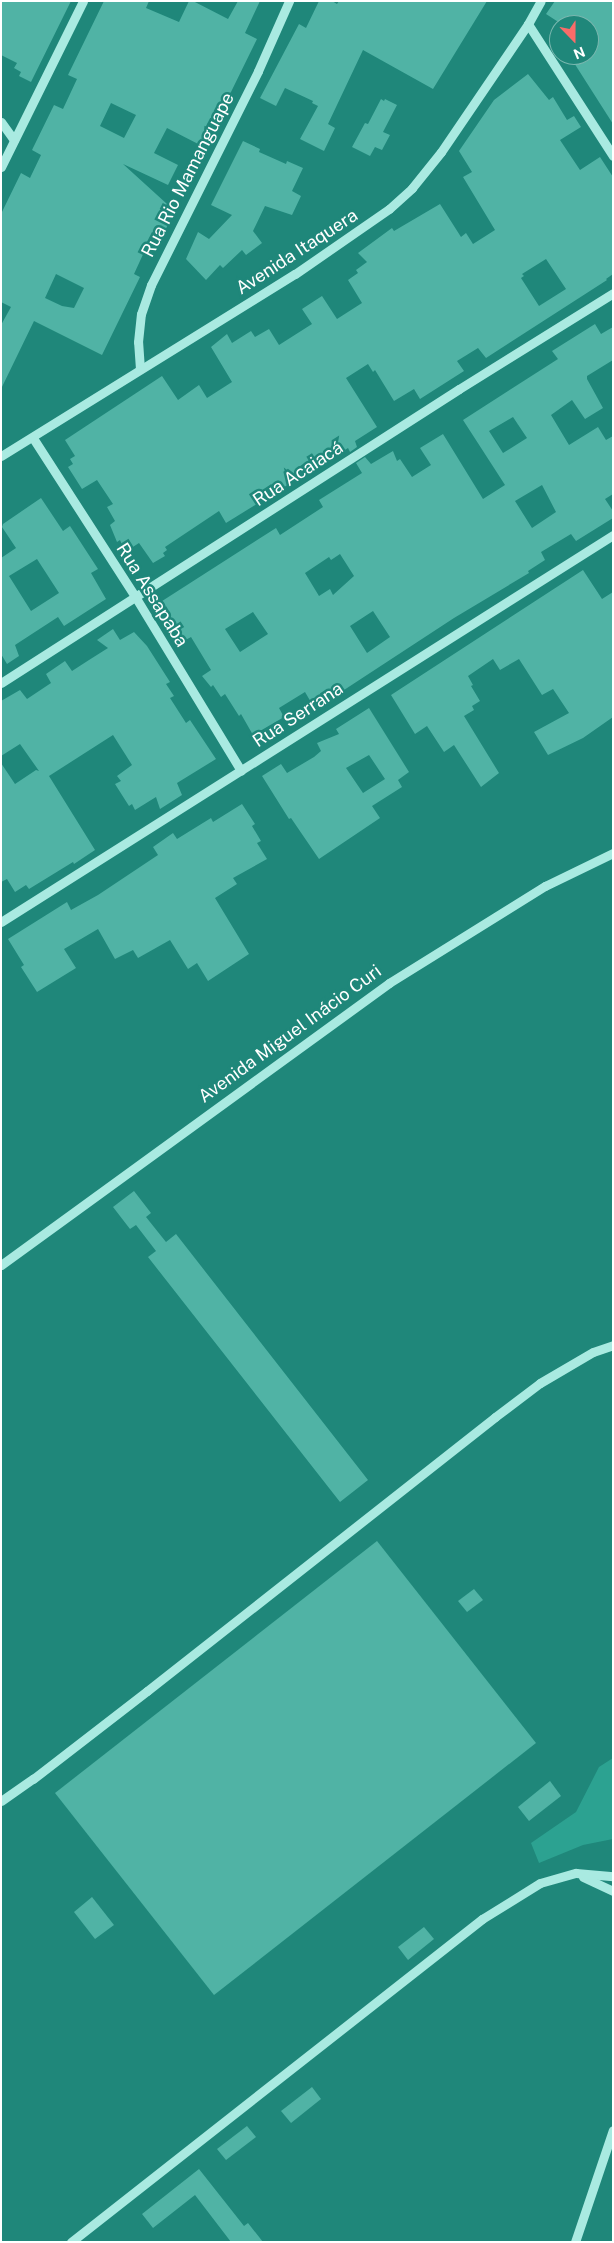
<!DOCTYPE html>
<meta charset="utf-8">
<style>
body{margin:0}
#map{position:relative;width:614px;height:2243px;overflow:hidden;background:#1f877a;font-family:"Public Sans",sans-serif}
div>[style]{position:absolute}
.green>*{inset:0;background:#2ca291}
.building>*{inset:0;background:#50b3a5}
.minor>*{height:9px;margin:-4.5px;padding:0 4.5px;transform-origin:4.5px;border-radius:4.5px;background:#a9eae1}
span{translate:-50% -50%;white-space:nowrap;text-align:center;line-height:1.15;-webkit-text-stroke:5px #1f877a;paint-order:stroke}
.street-label{font-size:18px;color:#fff}
.frame{position:absolute;inset:0;border:2px solid #fff;pointer-events:none}
.north{position:absolute;left:549px;top:15px;width:50px;height:50px;box-sizing:border-box;background:#1f877a;border:1px solid #79b7af;border-radius:50%;rotate:158deg;font-size:14px;font-weight:700;line-height:20px;text-align:center;color:#fff}
.north::after{content:'';display:block;margin:auto;width:18px;height:22px;background:#f96c69;clip-path:polygon(50% 0,100% 100%,50% 72%,0 100%)}
</style>
<div id="map">
<div class="green">
<i style="clip-path:polygon(613px 1758px,613px 1839px,583px 1845px,539px 1863px,531px 1843px,576px 1812px,599px 1767px)"></i>
</div>
<div class="building">
<i style="clip-path:polygon(1px 1px,71px 1px,31px 82px,19px 76px,21px 72px,14px 68px,17px 63px,1px 55px)"></i>
<i style="clip-path:polygon(evenodd,104px 1px,149px 1px,146px 8px,179px 22px,189px 1px,193px 1px,228px 19px,238px 1px,260px 1px,245px 33px,257px 39px,204px 147px,167px 128px,154px 153px,178px 165px,168px 185px,123px 164px,167px 204px,165px 206px,175px 210px,160px 241px,151px 237px,134px 274px,140px 277px,102px 355px,34px 321px,1px 389px,1px 325px,11px 307px,1px 302px,1px 214px,21px 173px,30px 178px,41px 155px,32px 150px,54px 105px,63px 109px,77px 79px,68px 75px,104px 1px,111px 103px,136px 115px,124px 138px,100px 126px,111px 103px,104px 1px,56px 274px,84px 288px,74px 308px,62px 306px,45px 298px,56px 274px)"></i>
<i style="clip-path:polygon(319px 1px,332px 1px,337px 4px,339px 1px,487px 1px,433px 89px,363px 50px,328px 124px,335px 128px,324px 151px,300px 139px,318px 106px,312px 103px,313px 101px,285px 88px,276px 106px,260px 98px,299px 24px,306px 28px)"></i>
<i style="clip-path:polygon(555px 1px,613px 1px,613px 124px,569px 55px,589px 55px,589px 25px,563px 25px,546px 14px)"></i>
<i style="clip-path:polygon(evenodd,528px 74px,549px 100px,553px 97px,567px 120px,574px 116px,581px 127px,560px 140px,580px 170px,600px 157px,613px 177px,613px 274px,606px 279px,607px 280px,486px 358px,478px 348px,457px 361px,464px 371px,420px 399px,414px 389px,394px 401px,375px 370px,373px 372px,368px 364px,346px 378px,377px 427px,355px 441px,357px 447px,350px 452px,348px 448px,326px 462px,320px 453px,297px 468px,302px 476px,226px 523px,219px 511px,165px 547px,167px 550px,163px 553px,165px 556px,153px 563px,139px 543px,125px 552px,120px 540px,117px 542px,110px 525px,115px 521px,107px 507px,113px 504px,97px 480px,82px 489px,68px 467px,73px 464px,70px 459px,75px 456px,65px 440px,162px 376px,178px 400px,199px 385px,207px 398px,232px 382px,211px 347px,227px 334px,232px 343px,251px 331px,255px 337px,269px 329px,279px 345px,312px 324px,302px 309px,322px 296px,337px 319px,362px 303px,348px 280px,358px 273px,356px 270px,367px 262px,358px 253px,392px 228px,394px 231px,440px 204px,461px 237px,466px 233px,473px 244px,495px 230px,463px 177px,472px 172px,459px 151px,494px 100px,528px 74px,546px 259px,566px 289px,539px 306px,521px 278px,524px 276px,522px 274px,546px 259px)"></i>
<i style="clip-path:polygon(381px 99px,384px 101px,385px 99px,397px 105px,383px 132px,390px 135px,382px 150px,375px 147px,370px 156px,352px 147px,365px 123px,368px 124px)"></i>
<i style="clip-path:polygon(243px 141px,260px 149px,259px 152px,286px 164px,287px 161px,303px 168px,292px 191px,301px 196px,292px 215px,265px 206px,253px 231px,262px 243px,246px 255px,242px 250px,223px 268px,220px 265px,206px 280px,186px 259px,198px 232px,209px 239px,232px 215px,211px 205px)"></i>
<i style="clip-path:polygon(evenodd,595px 324px,601px 334px,613px 327px,613px 360px,587px 376px,587px 379px,603px 408px,585px 419px,572px 400px,551px 415px,569px 445px,598px 427px,606px 440px,613px 436px,613px 494px,605px 499px,613px 511px,613px 518px,576px 541px,571px 534px,541px 552px,545px 560px,528px 571px,529px 573px,454px 618px,315px 709px,305px 692px,279px 708px,284px 717px,253px 735px,241px 714px,239px 716px,225px 694px,221px 697px,213px 685px,211px 687px,202px 676px,211px 670px,191px 637px,182px 642px,159px 603px,276px 528px,280px 535px,323px 507px,319px 500px,362px 473px,356px 463px,365px 457px,371px 464px,393px 451px,397px 461px,400px 459px,412px 477px,431px 465px,420px 448px,443px 434px,483px 499px,505px 485px,463px 420px,558px 359px,552px 351px,595px 324px,513px 417px,527px 438px,503px 453px,489px 431px,513px 417px,595px 324px,542px 485px,556px 512px,532px 528px,515px 501px,542px 485px,595px 324px,340px 554px,354px 576px,333px 595px,330px 589px,319px 596px,305px 573px,329px 557px,331px 560px,340px 554px,595px 324px,373px 611px,390px 637px,367px 653px,350px 626px,373px 611px,595px 324px,253px 612px,268px 634px,240px 652px,225px 629px,253px 612px)"></i>
<i style="clip-path:polygon(evenodd,41px 498px,63px 531px,70px 526px,98px 569px,91px 573px,106px 599px,64px 626px,58px 617px,15px 645px,19px 656px,7px 664px,1px 654px,1px 558px,16px 548px,2px 527px,3px 524px,41px 498px,37px 559px,59px 593px,31px 611px,9px 576px,37px 559px)"></i>
<i style="clip-path:polygon(583px 570px,602px 599px,613px 592px,613px 717px,583px 738px,548px 755px,534px 732px,569px 713px,553px 689px,542px 695px,519px 659px,500px 670px,493px 659px,468px 676px,473px 685px,471px 686px,480px 701px,472px 706px,474px 710px,464px 716px,499px 773px,481px 787px,454px 745px,444px 752px,427px 726px,415px 734px,391px 695px)"></i>
<i style="clip-path:polygon(113px 629px,120px 640px,134px 632px,147px 646px,170px 682px,166px 684px,174px 696px,170px 698px,186px 723px,190px 720px,216px 759px,177px 783px,182px 795px,160px 809px,156px 797px,135px 810px,132px 804px,129px 806px,115px 784px,121px 781px,117px 776px,132px 765px,113px 735px,49px 776px,95px 850px,74px 864px,73px 862px,29px 889px,26px 885px,15px 892px,7px 879px,1px 882px,1px 763px,15px 784px,36px 770px,39px 771px,20px 744px,1px 756px,1px 701px,20px 690px,27px 699px,51px 683px,46px 674px,65px 661px,72px 671px,89px 660px,108px 648px,97px 640px)"></i>
<i style="clip-path:polygon(evenodd,369px 708px,409px 772px,398px 780px,402px 787px,372px 806px,380px 818px,319px 859px,291px 818px,289px 819px,262px 776px,281px 764px,287px 773px,314px 757px,321px 751px,317px 743px,339px 734px,336px 729px,369px 708px,369px 755px,385px 779px,363px 793px,346px 768px,369px 755px)"></i>
<i style="clip-path:polygon(242px 804px,255px 824px,252px 826px,261px 841px,257px 843px,267px 859px,233px 878px,237px 884px,215px 898px,249px 954px,208px 981px,197px 963px,188px 969px,170px 940px,138px 958px,133px 950px,115px 959px,98px 929px,64px 949px,76px 968px,37px 992px,21px 967px,24px 965px,8px 939px,67px 902px,71px 910px,98px 895px,158px 855px,153px 847px,173px 833px,177px 839px,211px 818px,213px 822px)"></i>
<i style="clip-path:polygon(134px 1191px,151px 1213px,146px 1217px,166px 1242px,176px 1234px,368px 1480px,340px 1502px,148px 1257px,156px 1251px,136px 1225px,130px 1229px,113px 1207px)"></i>
<i style="clip-path:polygon(377px 1541px,536px 1743px,214px 1995px,55px 1793px)"></i>
<i style="clip-path:polygon(474px 1589px,483px 1600px,467px 1612px,458px 1601px)"></i>
<i style="clip-path:polygon(550px 1781px,561px 1796px,529px 1821px,518px 1807px)"></i>
<i style="clip-path:polygon(92px 1897px,114px 1925px,95px 1939px,74px 1912px)"></i>
<i style="clip-path:polygon(424px 1927px,434px 1939px,408px 1960px,398px 1947px)"></i>
<i style="clip-path:polygon(312px 2087px,321px 2099px,291px 2123px,281px 2111px)"></i>
<i style="clip-path:polygon(247px 2126px,256px 2137px,226px 2160px,217px 2149px)"></i>
<i style="clip-path:polygon(199px 2169px,244px 2226px,248px 2223px,263px 2242px,231px 2242px,195px 2195px,153px 2228px,142px 2214px)"></i>
</div>
<div class="minor">
<i style="left:528px;top:24px;width:157px;rotate:57.2deg"></i>
<i style="left:1px;top:122px;width:22px;rotate:54deg"></i>
<i style="left:1px;top:167px;width:185px;rotate:-63.7deg"></i>
<i style="left:140px;top:369px;width:27px;rotate:-94deg"></i>
<i style="left:138px;top:342px;width:28px;rotate:-84deg"></i>
<i style="left:141px;top:314px;width:31px;rotate:-71deg"></i>
<i style="left:151px;top:285px;width:239px;rotate:-63.4deg"></i>
<i style="left:258px;top:71px;width:77px;rotate:-66.1deg"></i>
<i style="left:33px;top:438px;width:190px;rotate:57.2deg"></i>
<i style="left:136px;top:598px;width:202px;rotate:58.7deg"></i>
<i style="left:1px;top:456px;width:346px;rotate:-31.8deg"></i>
<i style="left:295px;top:274px;width:114px;rotate:-34.7deg"></i>
<i style="left:389px;top:209px;width:31px;rotate:-42deg"></i>
<i style="left:412px;top:188px;width:46px;rotate:-51.1deg"></i>
<i style="left:441px;top:152px;width:155px;rotate:-55.8deg"></i>
<i style="left:528px;top:24px;width:26px;rotate:-61deg"></i>
<i style="left:1px;top:683px;width:544px;rotate:-32.7deg"></i>
<i style="left:459px;top:389px;width:181px;rotate:-31.9deg"></i>
<i style="left:1px;top:922px;width:724px;rotate:-32.31deg"></i>
<i style="left:1px;top:1265px;width:480px;rotate:-36deg"></i>
<i style="left:389px;top:983px;width:184px;rotate:-31.9deg"></i>
<i style="left:545px;top:886px;width:76px;rotate:-25.9deg"></i>
<i style="left:1px;top:1801px;width:39px;rotate:-35deg"></i>
<i style="left:33px;top:1779px;width:144px;rotate:-37.7deg"></i>
<i style="left:147px;top:1691px;width:443px;rotate:-38.2deg"></i>
<i style="left:495px;top:1417px;width:56px;rotate:-37.1deg"></i>
<i style="left:540px;top:1383px;width:61px;rotate:-30.3deg"></i>
<i style="left:593px;top:1352px;width:21px;rotate:-19deg"></i>
<i style="left:583px;top:1877px;width:33px;rotate:25deg"></i>
<i style="left:71px;top:2242px;width:523px;rotate:-38.16deg"></i>
<i style="left:482px;top:1919px;width:68px;rotate:-31.8deg"></i>
<i style="left:540px;top:1883px;width:37px;rotate:-16deg"></i>
<i style="left:576px;top:1873px;width:37px;rotate:5deg"></i>
<i style="left:575px;top:2242px;width:118px;rotate:-71.3deg"></i>
</div>
<div class="street-label">
<span style="left:188px;top:175px;rotate:-63deg">Rua Rio Mamanguape</span>
<span style="left:297px;top:252px;rotate:-33deg">Avenida Itaquera</span>
<span style="left:298px;top:474px;rotate:-33deg">Rua Acaiacá</span>
<span style="left:152px;top:595px;rotate:58deg">Rua Assapaba</span>
<span style="left:298px;top:715px;rotate:-33deg">Rua Serrana</span>
<span style="left:290px;top:1034px;rotate:-36deg">Avenida Miguel Inácio Curi</span>
</div>
<div class="frame"></div>
<div class="north">N</div>
</div>
